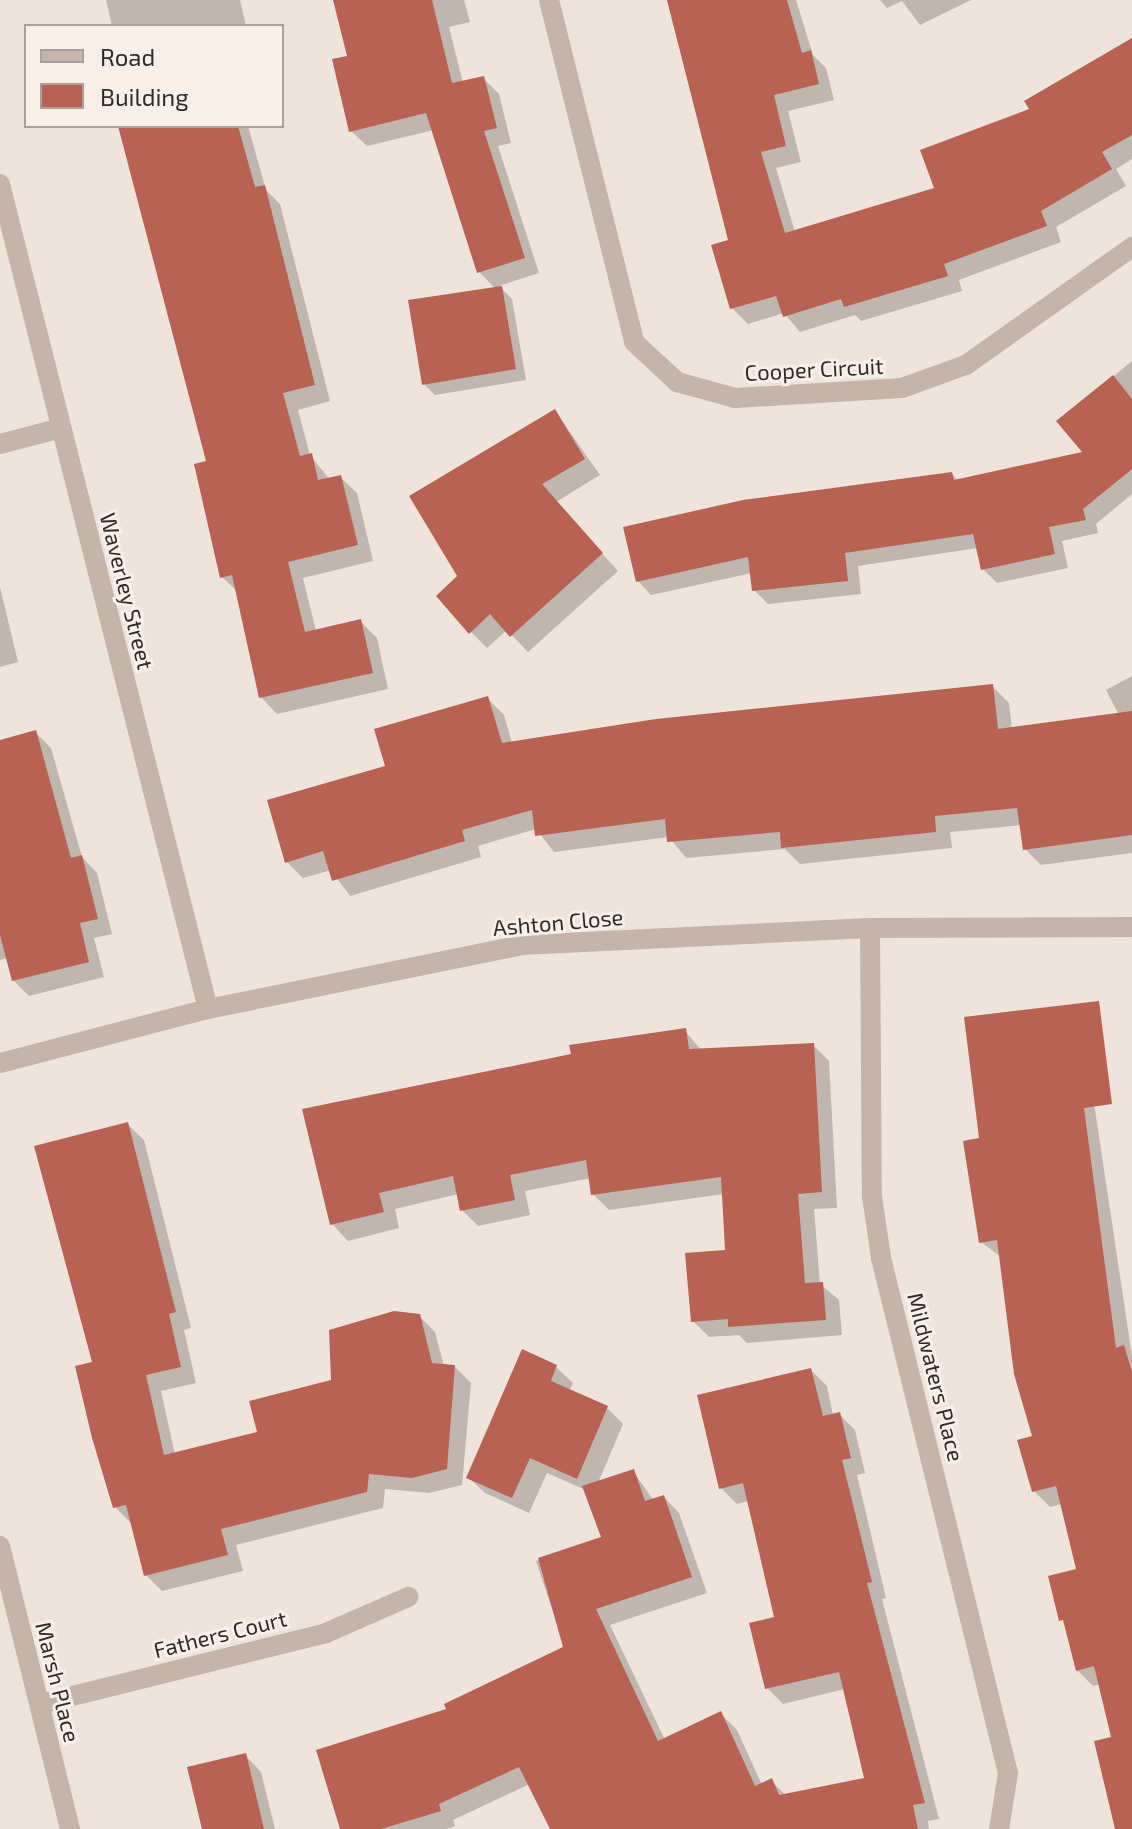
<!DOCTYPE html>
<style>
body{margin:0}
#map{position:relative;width:1132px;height:1829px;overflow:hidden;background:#efe4dc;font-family:"Exo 2",sans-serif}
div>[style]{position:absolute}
.shadow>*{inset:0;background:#0003}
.building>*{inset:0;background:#b76253}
.minor>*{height:20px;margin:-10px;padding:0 10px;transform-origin:10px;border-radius:10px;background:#c5b4aa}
span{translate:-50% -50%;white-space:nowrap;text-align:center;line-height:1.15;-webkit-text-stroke:6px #f7efe8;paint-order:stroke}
.street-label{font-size:22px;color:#342b28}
.legend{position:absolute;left:24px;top:24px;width:260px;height:104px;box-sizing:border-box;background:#f7efe8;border:2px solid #a9a19b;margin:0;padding:10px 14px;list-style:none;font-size:24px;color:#342b28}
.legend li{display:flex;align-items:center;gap:16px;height:40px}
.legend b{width:40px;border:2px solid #a9a19b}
</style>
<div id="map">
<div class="shadow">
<i style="clip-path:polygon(106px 0,240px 0,246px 26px,112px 26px)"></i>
<i style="clip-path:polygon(335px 0,464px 0,470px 22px,449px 27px,463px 83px,483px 78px,499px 94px,511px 143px,498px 146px,539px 273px,499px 286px,512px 299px,526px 380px,435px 395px,424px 384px,496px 289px,479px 272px,434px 130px,367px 146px,351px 131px,349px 57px)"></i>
<i style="clip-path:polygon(667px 0,796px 0,813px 55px,826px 68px,834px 100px,788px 111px,801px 162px,776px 168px,795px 232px,936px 189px,1032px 110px,1132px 40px,1132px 159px,1116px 169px,1126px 186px,1056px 227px,1061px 242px,959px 280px,962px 291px,861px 321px,855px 315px,800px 332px,784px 313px,748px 324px,732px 308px,730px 241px)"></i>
<i style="clip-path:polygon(880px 0,971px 0,920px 25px,902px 1px,887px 8px)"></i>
<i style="clip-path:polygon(120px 126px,248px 126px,266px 190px,280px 204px,330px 401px,298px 410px,310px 455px,330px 480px,340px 477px,357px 493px,373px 561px,303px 578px,316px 631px,361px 622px,377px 638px,388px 689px,277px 714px,261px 697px,238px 592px,222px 577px,209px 462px)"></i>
<i style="clip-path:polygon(1132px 361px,1132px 494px,1096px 524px,1098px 533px,1062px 541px,1068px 568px,997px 583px,983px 569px,978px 548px,858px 566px,861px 594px,768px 604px,754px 590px,752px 573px,651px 595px,638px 581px,952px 474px,958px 481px,1085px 453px,1059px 422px)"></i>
<i style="clip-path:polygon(555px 411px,600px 475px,556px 502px,618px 571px,528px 652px,507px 630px,487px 648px,471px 632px,460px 576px)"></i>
<i style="clip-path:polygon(0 587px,18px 662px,0 667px)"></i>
<i style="clip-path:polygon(1132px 676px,1132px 853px,1041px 865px,1025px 849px,1022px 825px,950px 832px,952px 848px,800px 864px,785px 849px,686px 858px,669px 837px,554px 852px,536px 829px,478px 846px,481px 857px,350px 896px,331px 870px,303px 878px,287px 862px,387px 767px,488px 699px,504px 715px,512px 743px,992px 686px,1009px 703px,1012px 729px,1119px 715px,1106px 690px)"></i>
<i style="clip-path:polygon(35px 732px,51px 748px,82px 857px,97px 873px,112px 934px,94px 938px,104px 977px,29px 996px,13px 980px,8px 958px,0 960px,0 742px)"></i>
<i style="clip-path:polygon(1082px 1023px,1132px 1356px,1132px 1829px,1117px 1829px,1113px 1738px,1100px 1684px,1093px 1686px,1077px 1670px,1079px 1570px,1062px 1504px,1050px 1507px,1034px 1491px,1034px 1437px,1001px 1257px,981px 1242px,981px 1140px)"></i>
<i style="clip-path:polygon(685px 1031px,702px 1051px,813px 1045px,829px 1061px,837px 1208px,814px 1209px,820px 1284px,839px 1300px,842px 1335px,747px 1343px,739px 1335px,709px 1337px,693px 1321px,727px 1252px,724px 1194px,609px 1210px,593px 1194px,591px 1178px,525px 1191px,530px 1215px,478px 1226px,462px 1210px,458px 1194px,395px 1209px,399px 1228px,348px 1241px,332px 1224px,304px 1110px)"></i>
<i style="clip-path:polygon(127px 1124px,144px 1140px,191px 1328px,184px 1330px,196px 1383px,161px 1391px,175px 1455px,260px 1433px,419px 1316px,435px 1332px,444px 1366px,455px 1367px,471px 1383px,462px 1485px,429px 1493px,385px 1489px,383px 1508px,236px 1545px,243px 1571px,162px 1591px,146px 1575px,131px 1523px,115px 1507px,94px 1364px)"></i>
<i style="clip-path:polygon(523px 1352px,556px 1367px,573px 1383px,569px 1391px,607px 1408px,623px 1424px,598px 1483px,633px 1471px,654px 1501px,664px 1497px,679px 1513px,707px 1593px,610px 1625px,665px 1740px,721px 1714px,737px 1730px,762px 1785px,771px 1781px,787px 1796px,866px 1779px,845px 1689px,783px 1704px,767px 1688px,777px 1619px,749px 1501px,737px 1504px,721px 1488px,811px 1370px,827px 1386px,833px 1415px,839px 1414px,855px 1430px,865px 1473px,857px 1475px,886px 1598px,882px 1599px,939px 1819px,928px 1821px,929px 1829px,552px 1829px,530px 1784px,453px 1820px,455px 1826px,447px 1829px,342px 1829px,449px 1710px,565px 1648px,536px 1561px,603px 1538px,586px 1490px,547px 1473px,529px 1513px,485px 1493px,468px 1477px)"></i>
<i style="clip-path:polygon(245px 1755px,261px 1772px,275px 1829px,206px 1829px)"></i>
</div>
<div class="building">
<i style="clip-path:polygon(333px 0,432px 0,452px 83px,484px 76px,497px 128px,484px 131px,525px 258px,477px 273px,426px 113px,349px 132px,332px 59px,347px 56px)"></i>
<i style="clip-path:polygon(667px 0,787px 0,802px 53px,811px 50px,819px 84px,774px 95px,786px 146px,761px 152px,785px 233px,934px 188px,920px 150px,1029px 109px,1024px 101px,1132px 38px,1132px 135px,1102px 152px,1112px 169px,1041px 211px,1047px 226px,944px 264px,948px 276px,844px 307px,841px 299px,783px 317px,776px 296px,730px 309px,711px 245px,728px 240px)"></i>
<i style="clip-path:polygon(118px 126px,238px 126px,255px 187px,265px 185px,315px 385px,283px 393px,300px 456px,312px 453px,318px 480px,341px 475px,358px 545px,288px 562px,305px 632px,361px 619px,373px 673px,259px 698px,232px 575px,220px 578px,194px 464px,206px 461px)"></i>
<i style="clip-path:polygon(502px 286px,516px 369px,422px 385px,408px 300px)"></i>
<i style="clip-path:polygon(1113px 375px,1132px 399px,1132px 469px,1083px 509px,1086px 520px,1049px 527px,1055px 554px,981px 570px,973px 534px,845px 553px,848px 581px,752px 591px,748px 557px,636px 582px,623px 527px,743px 500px,952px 472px,954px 480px,1082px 452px,1056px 421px)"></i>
<i style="clip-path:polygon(555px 409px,585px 459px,542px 484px,603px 553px,510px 637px,490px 614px,469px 634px,436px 596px,457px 576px,409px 496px)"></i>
<i style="clip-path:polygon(993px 684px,998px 729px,1132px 711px,1132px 835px,1023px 850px,1017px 808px,935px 816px,936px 832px,781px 848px,780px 832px,667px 842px,665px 819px,535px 836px,532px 810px,462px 830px,465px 841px,332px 881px,323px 851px,285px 863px,267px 800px,385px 766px,374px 729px,488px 696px,502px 743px,656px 719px)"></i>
<i style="clip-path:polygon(36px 730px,71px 858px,82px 855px,98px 919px,80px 923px,89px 962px,12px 981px,0 935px,0 740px)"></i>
<i style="clip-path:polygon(1099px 1001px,1112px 1104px,1084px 1108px,1116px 1348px,1124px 1345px,1132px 1372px,1132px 1829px,1115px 1829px,1094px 1741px,1111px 1737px,1094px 1666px,1076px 1671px,1063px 1620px,1059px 1621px,1048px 1576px,1076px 1569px,1056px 1486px,1032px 1492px,1017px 1440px,1032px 1436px,1014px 1374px,997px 1240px,979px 1243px,963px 1141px,979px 1138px,964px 1017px)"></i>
<i style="clip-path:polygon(686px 1028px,689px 1049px,814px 1043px,822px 1192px,798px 1194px,805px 1283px,823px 1282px,826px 1320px,728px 1327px,728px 1319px,691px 1322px,685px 1253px,725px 1250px,721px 1177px,591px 1195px,586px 1160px,510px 1175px,515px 1200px,460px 1211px,453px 1176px,379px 1193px,384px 1212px,330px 1225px,302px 1109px,571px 1054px,569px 1045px)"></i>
<i style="clip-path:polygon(128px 1122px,176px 1312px,169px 1314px,181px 1367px,146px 1375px,164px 1455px,257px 1432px,249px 1401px,331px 1380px,329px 1330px,394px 1311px,420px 1314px,432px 1363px,455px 1365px,447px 1469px,412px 1478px,369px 1474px,367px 1492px,221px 1529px,228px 1555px,144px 1576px,126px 1505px,113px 1508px,92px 1438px,75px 1366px,92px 1362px,34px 1146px)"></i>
<i style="clip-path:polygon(522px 1349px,557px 1365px,551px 1381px,608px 1406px,577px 1479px,530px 1458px,512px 1498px,466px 1478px)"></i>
<i style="clip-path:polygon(811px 1368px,823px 1416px,840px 1412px,851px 1458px,842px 1460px,872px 1582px,867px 1583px,925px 1803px,913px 1805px,918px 1829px,550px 1829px,519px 1767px,439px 1804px,441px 1811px,381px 1829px,340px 1829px,316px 1750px,446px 1709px,444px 1704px,563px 1647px,538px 1558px,601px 1537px,582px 1486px,634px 1469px,645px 1501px,664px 1495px,692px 1577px,596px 1609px,658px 1741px,721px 1711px,755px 1786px,772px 1778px,779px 1795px,864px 1778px,839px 1672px,765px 1689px,749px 1623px,774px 1617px,743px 1483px,719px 1489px,697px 1395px)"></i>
<i style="clip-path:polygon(246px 1753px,264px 1829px,202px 1829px,187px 1767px)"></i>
</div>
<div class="minor">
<i style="left:549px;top:0;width:352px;rotate:76deg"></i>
<i style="left:634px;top:342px;width:59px;rotate:42.9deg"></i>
<i style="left:677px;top:382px;width:60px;rotate:15.4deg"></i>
<i style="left:735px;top:398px;width:167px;rotate:-3.4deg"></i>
<i style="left:902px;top:388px;width:68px;rotate:-19.8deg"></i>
<i style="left:966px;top:365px;width:204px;rotate:-35.4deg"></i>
<i style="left:0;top:184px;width:851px;rotate:75.85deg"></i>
<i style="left:0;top:444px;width:63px;rotate:-14.7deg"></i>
<i style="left:870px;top:928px;width:268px;rotate:89.6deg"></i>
<i style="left:872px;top:1196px;width:63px;rotate:81.7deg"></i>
<i style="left:881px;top:1258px;width:530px;rotate:76.15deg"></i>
<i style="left:1008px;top:1773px;width:57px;rotate:99.1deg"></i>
<i style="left:0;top:1063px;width:215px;rotate:-14.6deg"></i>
<i style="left:208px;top:1009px;width:320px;rotate:-11.5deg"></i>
<i style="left:522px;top:945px;width:348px;rotate:-2.8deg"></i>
<i style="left:870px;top:928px;width:262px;rotate:-0.2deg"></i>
<i style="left:0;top:1546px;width:292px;rotate:76.1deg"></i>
<i style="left:40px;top:1704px;width:295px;rotate:-13.9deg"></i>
<i style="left:326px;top:1633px;width:90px;rotate:-23.7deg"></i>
</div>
<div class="street-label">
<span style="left:814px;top:369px;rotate:-3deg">Cooper Circuit</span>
<span style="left:127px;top:591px;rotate:76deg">Waverley Street</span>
<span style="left:558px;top:922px;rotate:-5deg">Ashton Close</span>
<span style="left:936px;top:1377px;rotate:76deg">Mildwaters Place</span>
<span style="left:220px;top:1634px;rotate:-14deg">Fathers Court</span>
<span style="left:58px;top:1682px;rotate:76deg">Marsh Place</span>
</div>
<ul class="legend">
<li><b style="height:10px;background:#c5b4aa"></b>Road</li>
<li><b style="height:22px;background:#b76253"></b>Building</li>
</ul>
</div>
